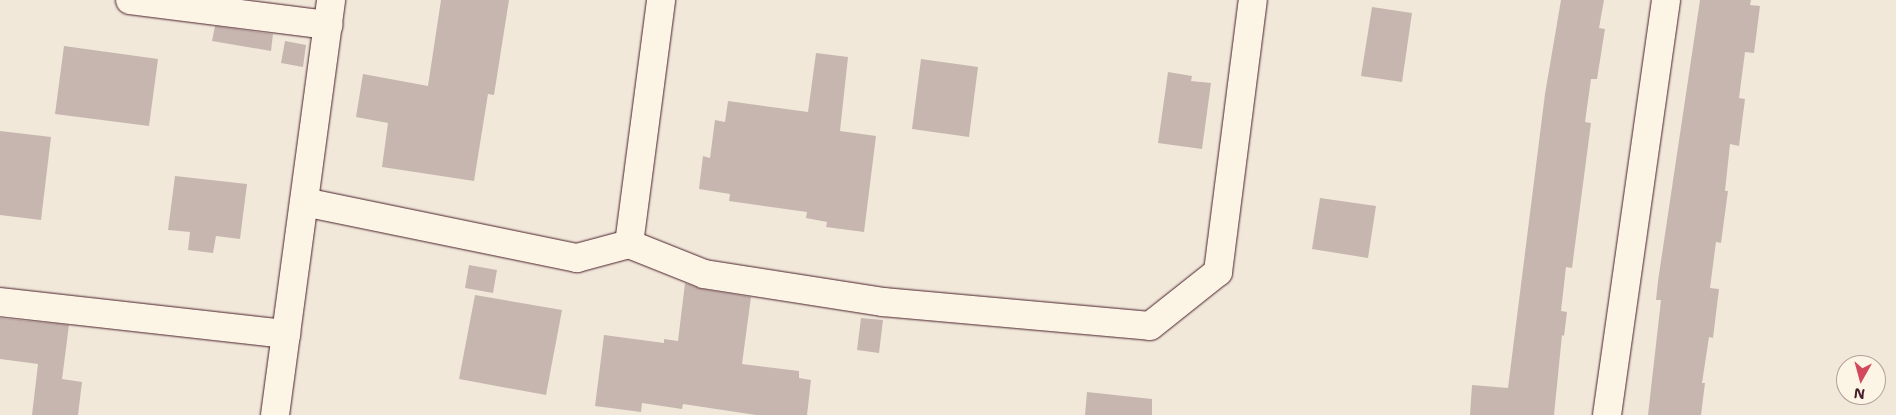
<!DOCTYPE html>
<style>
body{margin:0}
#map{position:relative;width:1896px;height:415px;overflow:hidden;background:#f1e8da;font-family:"Shantell Sans",sans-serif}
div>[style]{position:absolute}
.building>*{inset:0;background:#c7b6af}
.roads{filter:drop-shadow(0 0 1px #4a1f2b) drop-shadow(0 0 1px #4a1f2b)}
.minor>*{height:28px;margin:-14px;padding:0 14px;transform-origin:14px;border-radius:14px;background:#fcf5e5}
span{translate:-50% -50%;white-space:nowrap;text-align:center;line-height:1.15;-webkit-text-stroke:4px #fcf5e5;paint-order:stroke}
.north{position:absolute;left:1836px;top:355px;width:50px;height:50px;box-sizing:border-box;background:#fcf5e5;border:1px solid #b59f9b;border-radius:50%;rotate:187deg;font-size:14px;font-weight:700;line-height:20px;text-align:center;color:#4a1f2b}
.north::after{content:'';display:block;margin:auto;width:18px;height:22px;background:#d1495b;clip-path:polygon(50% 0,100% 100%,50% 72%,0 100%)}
</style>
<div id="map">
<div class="building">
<i style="clip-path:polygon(441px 0,509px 0,494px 95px,488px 94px,474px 181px,382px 167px,388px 123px,356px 117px,363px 74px,428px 86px)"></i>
<i style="clip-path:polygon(1561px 0,1604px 0,1599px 28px,1605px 29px,1597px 79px,1591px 79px,1585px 122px,1591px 123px,1572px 268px,1566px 267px,1561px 311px,1567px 312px,1564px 336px,1562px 335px,1554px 415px,1470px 415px,1472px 385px,1508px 388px,1545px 94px)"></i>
<i style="clip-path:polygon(1700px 0,1751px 0,1750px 5px,1760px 6px,1754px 53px,1745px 52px,1739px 98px,1745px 99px,1739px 146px,1730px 144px,1725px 191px,1728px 191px,1721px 243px,1716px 242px,1710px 288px,1719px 289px,1713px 338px,1709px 337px,1702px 383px,1705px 383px,1701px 415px,1648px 415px,1661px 300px,1656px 300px,1658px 281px)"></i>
<i style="clip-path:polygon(1372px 7px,1412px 13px,1402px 82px,1361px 76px)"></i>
<i style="clip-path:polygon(215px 26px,273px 34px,271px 51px,212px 41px)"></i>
<i style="clip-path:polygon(285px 41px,306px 45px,303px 67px,281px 63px)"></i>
<i style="clip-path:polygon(64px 46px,158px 59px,149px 126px,55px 114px)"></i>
<i style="clip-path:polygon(816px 53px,848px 57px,840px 131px,876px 136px,864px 232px,826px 227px,827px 222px,806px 218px,807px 212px,729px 201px,730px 194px,699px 189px,703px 156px,710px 158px,715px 120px,725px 122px,728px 101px,808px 112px)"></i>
<i style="clip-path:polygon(921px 59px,978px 67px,969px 137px,912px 129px)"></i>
<i style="clip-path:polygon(1168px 72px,1192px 76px,1191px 81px,1211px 83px,1202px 149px,1158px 143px)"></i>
<i style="clip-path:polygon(0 131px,51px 137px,41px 220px,0 215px)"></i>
<i style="clip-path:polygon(175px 176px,247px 184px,240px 239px,216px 236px,213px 253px,188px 250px,190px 232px,168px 230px)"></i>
<i style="clip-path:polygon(1320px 198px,1376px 206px,1368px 258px,1312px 249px)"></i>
<i style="clip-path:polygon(469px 265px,497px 270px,493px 293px,465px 288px)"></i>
<i style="clip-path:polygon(685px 283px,702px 289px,751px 297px,742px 364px,799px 371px,799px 378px,811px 380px,807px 415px,756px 415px,683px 404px,682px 409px,642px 403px,641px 412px,595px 406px,604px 335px,664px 343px,664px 339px,678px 341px)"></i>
<i style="clip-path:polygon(475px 295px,562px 310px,546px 395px,459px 379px)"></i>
<i style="clip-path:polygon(0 318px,69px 325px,62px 379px,82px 382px,78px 415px,32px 415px,38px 364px,0 359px)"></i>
<i style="clip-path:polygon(861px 318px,883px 320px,879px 353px,857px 350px)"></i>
<i style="clip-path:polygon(1087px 392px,1152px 399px,1152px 415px,1085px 415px)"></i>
</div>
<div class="roads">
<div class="minor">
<i style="left:130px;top:0;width:200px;rotate:7.2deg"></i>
<i style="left:304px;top:202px;width:279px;rotate:11.6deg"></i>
<i style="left:577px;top:258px;width:54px;rotate:-15.1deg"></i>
<i style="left:629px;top:244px;width:81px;rotate:21.8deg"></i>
<i style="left:704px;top:274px;width:181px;rotate:8.9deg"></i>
<i style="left:883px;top:302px;width:268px;rotate:5.1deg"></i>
<i style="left:1150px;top:326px;width:87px;rotate:-38.5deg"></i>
<i style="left:1218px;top:272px;width:274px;rotate:-82.7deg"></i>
<i style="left:629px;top:244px;width:246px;rotate:-82.5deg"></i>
<i style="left:0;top:302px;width:288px;rotate:6.4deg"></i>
<i style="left:275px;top:415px;width:419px;rotate:-82.3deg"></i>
<i style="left:1607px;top:415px;width:419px;rotate:-81.9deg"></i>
</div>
</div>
<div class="north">N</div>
</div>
